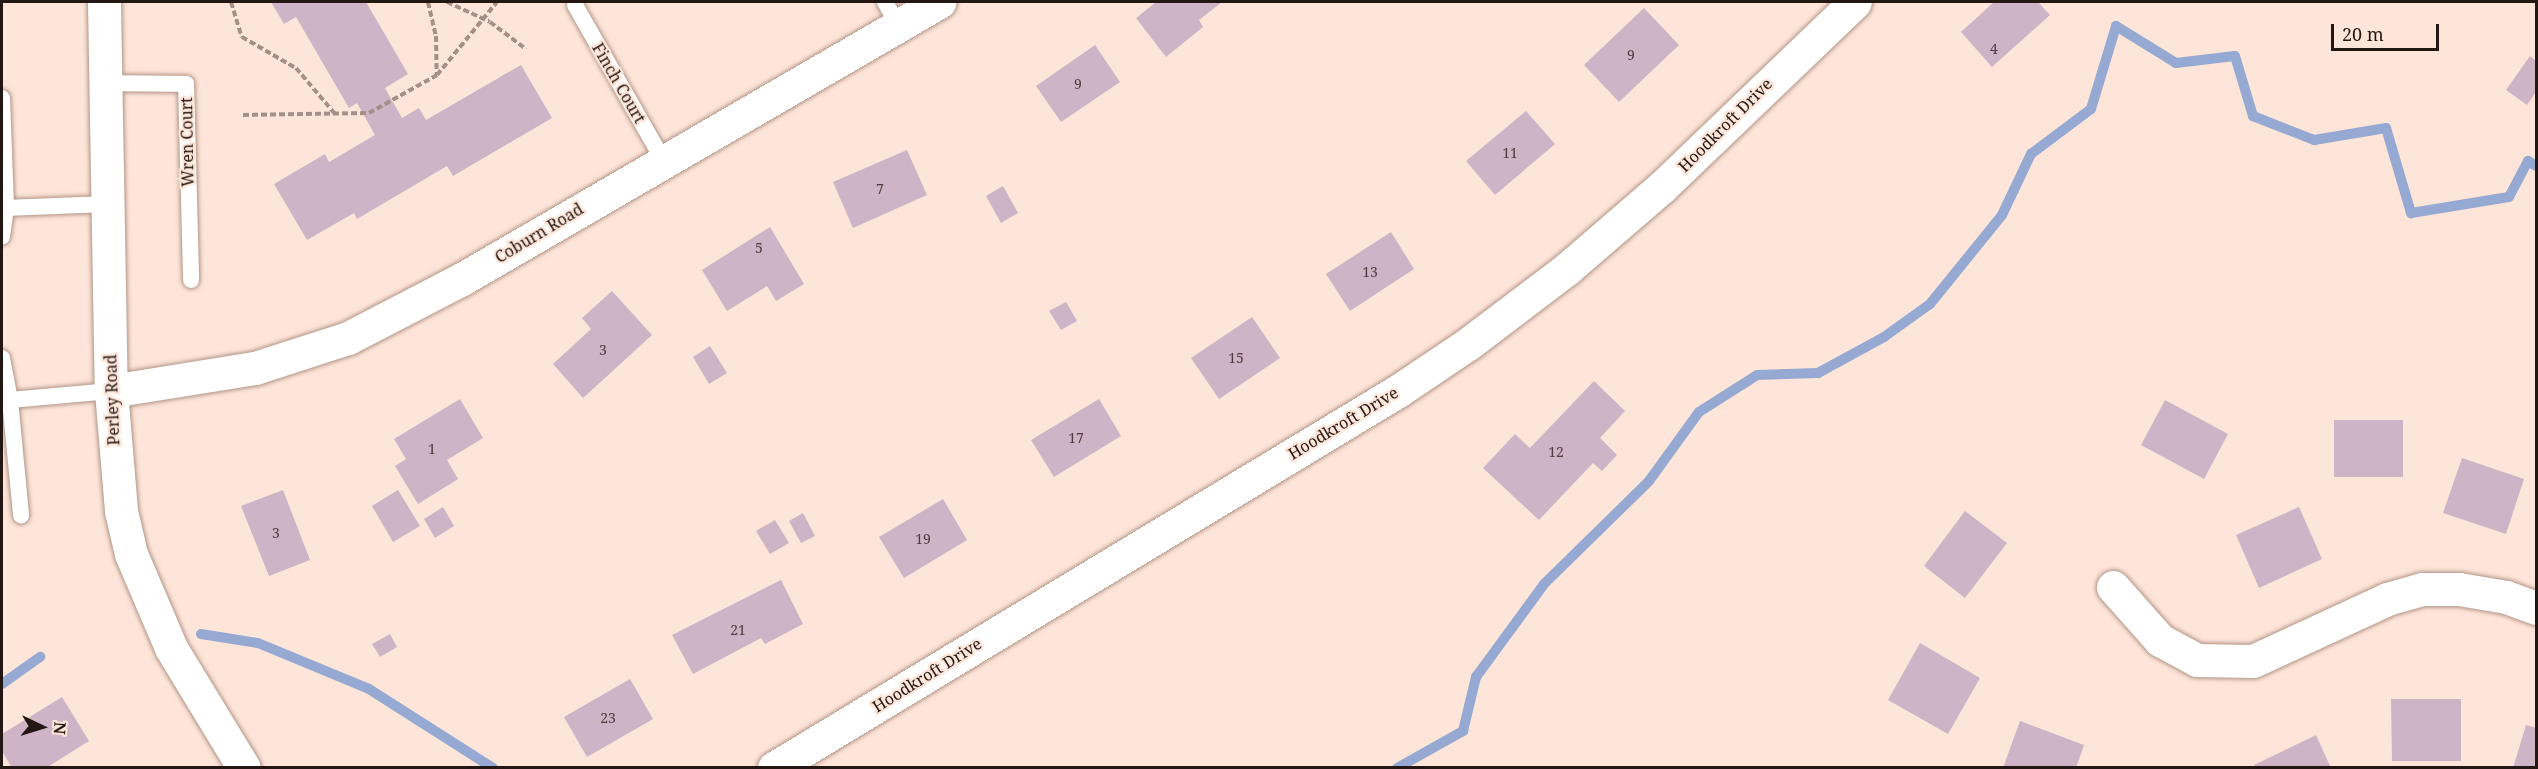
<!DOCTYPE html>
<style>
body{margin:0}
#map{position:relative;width:2538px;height:769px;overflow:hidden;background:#fee5d9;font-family:"Noto Serif",serif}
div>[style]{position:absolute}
.stream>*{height:10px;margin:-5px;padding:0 5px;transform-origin:5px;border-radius:5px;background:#95a9d2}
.building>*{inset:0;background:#cfb3c6}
.path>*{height:4px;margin-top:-2px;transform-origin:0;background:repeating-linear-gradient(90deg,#a39087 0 6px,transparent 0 9px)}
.roads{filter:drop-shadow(0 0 2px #b29587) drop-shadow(0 0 2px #b29587)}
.service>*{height:16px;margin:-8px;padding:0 8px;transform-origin:8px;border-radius:8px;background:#fff}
.minor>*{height:33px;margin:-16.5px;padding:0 16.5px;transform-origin:16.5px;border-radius:16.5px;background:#fff}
span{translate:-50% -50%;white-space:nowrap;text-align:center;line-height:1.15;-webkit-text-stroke:4.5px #fee5d9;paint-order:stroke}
.number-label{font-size:14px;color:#4d3e3f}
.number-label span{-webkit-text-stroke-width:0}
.street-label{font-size:16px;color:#221712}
.frame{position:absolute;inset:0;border:3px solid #221712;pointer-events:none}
.north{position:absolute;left:12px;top:697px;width:60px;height:60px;-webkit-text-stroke:4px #fee5d9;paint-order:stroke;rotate:94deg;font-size:16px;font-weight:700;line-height:24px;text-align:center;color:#221712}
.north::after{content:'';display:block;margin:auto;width:21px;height:27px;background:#221712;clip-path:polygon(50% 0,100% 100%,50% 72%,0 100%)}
.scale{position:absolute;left:2331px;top:24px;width:108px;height:27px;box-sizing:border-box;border:3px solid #221712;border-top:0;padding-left:8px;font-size:18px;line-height:21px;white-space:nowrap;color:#221712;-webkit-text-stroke:4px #fee5d9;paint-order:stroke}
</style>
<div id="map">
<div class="stream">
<i style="left:201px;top:634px;width:58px;rotate:9deg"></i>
<i style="left:258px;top:643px;width:120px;rotate:22.5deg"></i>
<i style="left:369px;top:689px;width:147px;rotate:32.5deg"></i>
<i style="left:2px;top:684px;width:47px;rotate:-35.4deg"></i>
<i style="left:1397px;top:768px;width:76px;rotate:-29.3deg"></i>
<i style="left:1463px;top:731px;width:56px;rotate:-76.5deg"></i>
<i style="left:1476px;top:677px;width:115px;rotate:-53.8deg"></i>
<i style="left:1544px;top:584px;width:147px;rotate:-44.4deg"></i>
<i style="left:1649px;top:481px;width:85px;rotate:-54.1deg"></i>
<i style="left:1699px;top:412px;width:69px;rotate:-32.5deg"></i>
<i style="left:1757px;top:375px;width:61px;rotate:-1.9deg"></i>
<i style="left:1818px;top:373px;width:75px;rotate:-28.6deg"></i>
<i style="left:1884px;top:337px;width:57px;rotate:-35.7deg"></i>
<i style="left:1930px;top:304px;width:114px;rotate:-51deg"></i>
<i style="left:2002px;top:215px;width:68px;rotate:-64.6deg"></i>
<i style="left:2031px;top:154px;width:75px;rotate:-36.9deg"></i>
<i style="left:2091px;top:109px;width:87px;rotate:-73.2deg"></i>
<i style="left:2116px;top:26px;width:70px;rotate:31.7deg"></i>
<i style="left:2176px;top:63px;width:59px;rotate:-6.8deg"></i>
<i style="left:2235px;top:56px;width:63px;rotate:73.3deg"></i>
<i style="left:2253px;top:116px;width:66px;rotate:21.5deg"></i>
<i style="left:2314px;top:140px;width:73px;rotate:-9.5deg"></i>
<i style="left:2386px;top:128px;width:89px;rotate:73.6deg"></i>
<i style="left:2411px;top:213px;width:99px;rotate:-9.3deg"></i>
<i style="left:2509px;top:197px;width:41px;rotate:-62.2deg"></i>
<i style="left:2528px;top:161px;width:9px;rotate:32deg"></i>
</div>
<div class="building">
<i style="clip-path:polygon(271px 2px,366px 2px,408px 74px,385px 88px,402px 118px,419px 108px,426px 120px,521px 65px,552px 118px,453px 176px,447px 166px,357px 219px,354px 213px,307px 240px,274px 184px,325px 154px,329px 162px,375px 135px,357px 103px,349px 108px,296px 17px,284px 24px)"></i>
<i style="clip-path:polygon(1156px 2px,1222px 2px,1199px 20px,1203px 27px,1166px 57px,1136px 18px)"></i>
<i style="clip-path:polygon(1994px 2px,2038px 2px,2050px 15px,1992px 67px,1961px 32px)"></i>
<i style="clip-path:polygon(1644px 8px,1679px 45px,1619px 102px,1584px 65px)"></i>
<i style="clip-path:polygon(1095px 45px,1120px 82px,1061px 122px,1036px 86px)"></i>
<i style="clip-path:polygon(2530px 56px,2536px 61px,2536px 92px,2527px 105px,2506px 90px)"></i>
<i style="clip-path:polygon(1526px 111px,1555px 144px,1495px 195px,1466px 161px)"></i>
<i style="clip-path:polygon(907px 150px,927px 195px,853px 228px,833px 182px)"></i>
<i style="clip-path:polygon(1003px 186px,1018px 213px,1001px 223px,986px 196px)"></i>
<i style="clip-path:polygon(770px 227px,804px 284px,776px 301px,767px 286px,727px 311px,702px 270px)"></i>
<i style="clip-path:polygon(1391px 232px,1414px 269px,1350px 311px,1326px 274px)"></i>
<i style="clip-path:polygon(612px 291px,652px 335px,583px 398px,553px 364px,591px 329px,582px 318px)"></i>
<i style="clip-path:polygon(1066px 302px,1077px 321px,1061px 330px,1049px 311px)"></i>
<i style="clip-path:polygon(1252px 317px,1280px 358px,1219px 399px,1191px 358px)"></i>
<i style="clip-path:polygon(710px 346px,727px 373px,709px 384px,693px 357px)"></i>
<i style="clip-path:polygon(1594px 381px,1625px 411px,1600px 438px,1617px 455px,1602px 471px,1593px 463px,1539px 520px,1483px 468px,1515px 434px,1530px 448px)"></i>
<i style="clip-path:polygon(460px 399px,483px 438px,447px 460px,458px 479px,418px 504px,395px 466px,406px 459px,394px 439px)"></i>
<i style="clip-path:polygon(1099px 399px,1121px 436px,1054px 477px,1031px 440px)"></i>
<i style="clip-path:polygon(2165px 400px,2228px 434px,2204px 479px,2141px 445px)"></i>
<i style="clip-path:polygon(2334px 420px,2403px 420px,2403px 477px,2334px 477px)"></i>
<i style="clip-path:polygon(2462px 458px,2524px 479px,2506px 534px,2443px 513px)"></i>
<i style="clip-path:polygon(283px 490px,310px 560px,269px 576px,241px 506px)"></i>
<i style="clip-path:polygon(398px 490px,420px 526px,393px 542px,372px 506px)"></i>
<i style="clip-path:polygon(943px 499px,967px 540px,904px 578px,879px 537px)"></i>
<i style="clip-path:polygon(443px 507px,454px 526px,435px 538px,424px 519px)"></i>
<i style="clip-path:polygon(2299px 507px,2322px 559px,2259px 588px,2236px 535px)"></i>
<i style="clip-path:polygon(1965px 511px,2007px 543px,1965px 598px,1924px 566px)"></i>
<i style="clip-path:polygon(803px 513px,815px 536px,801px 543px,789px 521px)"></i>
<i style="clip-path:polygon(775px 520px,789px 543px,770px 554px,756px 531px)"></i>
<i style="clip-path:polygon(781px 580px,803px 624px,765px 644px,761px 638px,693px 674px,672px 635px)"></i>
<i style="clip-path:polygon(390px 634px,397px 647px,380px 657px,372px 644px)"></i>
<i style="clip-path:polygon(1920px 643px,1980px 678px,1948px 734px,1888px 700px)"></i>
<i style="clip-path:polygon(630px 679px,653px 719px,587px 757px,564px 717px)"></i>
<i style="clip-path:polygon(62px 697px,89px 741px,46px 768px,12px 768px,2px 751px,2px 734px)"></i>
<i style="clip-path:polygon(2391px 699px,2461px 699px,2461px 761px,2392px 761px)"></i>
<i style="clip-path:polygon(2020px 721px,2084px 745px,2076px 768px,2003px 768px)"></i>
<i style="clip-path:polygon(2526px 725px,2536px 728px,2536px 768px,2513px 768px)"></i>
<i style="clip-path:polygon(2316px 735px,2331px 768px,2256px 768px,2254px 765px)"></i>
</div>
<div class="path">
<i style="left:231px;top:2px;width:37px;rotate:73deg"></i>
<i style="left:242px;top:37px;width:62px;rotate:29.9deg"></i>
<i style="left:296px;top:68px;width:62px;rotate:49.6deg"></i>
<i style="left:428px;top:2px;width:35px;rotate:77deg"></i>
<i style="left:436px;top:36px;width:39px;rotate:89deg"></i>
<i style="left:447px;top:2px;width:47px;rotate:24.9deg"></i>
<i style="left:490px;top:22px;width:45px;rotate:36.9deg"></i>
<i style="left:243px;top:115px;width:126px;rotate:-0.9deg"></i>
<i style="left:369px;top:113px;width:78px;rotate:-29.2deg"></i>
<i style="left:437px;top:75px;width:94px;rotate:-50.6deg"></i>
</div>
<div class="roads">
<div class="service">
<i style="left:885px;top:2px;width:26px;rotate:61deg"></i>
<i style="left:575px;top:5px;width:178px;rotate:60.4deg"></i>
<i style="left:105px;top:83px;width:81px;rotate:0.7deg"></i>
<i style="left:186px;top:84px;width:196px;rotate:88.5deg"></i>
<i style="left:2px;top:98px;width:110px;rotate:87.9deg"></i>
<i style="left:6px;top:208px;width:29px;rotate:98deg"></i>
<i style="left:6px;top:208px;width:100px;rotate:-2.3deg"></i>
<i style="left:2px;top:358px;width:43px;rotate:79.2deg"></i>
<i style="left:10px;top:400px;width:116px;rotate:84.5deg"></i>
<i style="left:10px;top:400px;width:101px;rotate:-5.1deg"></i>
</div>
<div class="minor">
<i style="left:104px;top:2px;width:389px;rotate:89deg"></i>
<i style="left:111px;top:391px;width:120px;rotate:85.2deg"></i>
<i style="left:121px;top:511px;width:44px;rotate:76.9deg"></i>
<i style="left:131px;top:554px;width:102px;rotate:66.9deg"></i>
<i style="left:171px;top:648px;width:140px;rotate:58.7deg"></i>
<i style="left:111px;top:391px;width:146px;rotate:-9.1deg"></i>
<i style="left:255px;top:368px;width:98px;rotate:-17.9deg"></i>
<i style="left:348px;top:338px;width:128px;rotate:-27.4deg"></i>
<i style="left:462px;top:279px;width:552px;rotate:-30.14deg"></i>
<i style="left:2113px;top:587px;width:71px;rotate:48.4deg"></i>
<i style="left:2160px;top:640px;width:42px;rotate:28.4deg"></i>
<i style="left:2197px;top:660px;width:56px;rotate:1deg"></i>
<i style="left:2253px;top:661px;width:148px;rotate:-24.8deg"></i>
<i style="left:2387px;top:599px;width:37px;rotate:-16deg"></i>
<i style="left:2423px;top:589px;width:36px"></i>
<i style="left:2459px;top:589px;width:48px;rotate:9.7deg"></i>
<i style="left:2506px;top:597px;width:32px;rotate:20deg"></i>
<i style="left:774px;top:768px;width:729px;rotate:-31.14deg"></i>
<i style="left:1398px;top:391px;width:84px;rotate:-33.9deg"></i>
<i style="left:1468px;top:344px;width:126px;rotate:-37.2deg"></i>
<i style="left:1568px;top:268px;width:124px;rotate:-40.8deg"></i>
<i style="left:1662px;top:187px;width:267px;rotate:-43.8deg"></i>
</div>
</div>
<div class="number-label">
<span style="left:1994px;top:49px">4</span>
<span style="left:1631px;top:55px">9</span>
<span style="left:1078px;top:84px">9</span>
<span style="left:1510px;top:153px">11</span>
<span style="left:880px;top:189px">7</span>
<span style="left:759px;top:248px">5</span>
<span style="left:1370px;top:272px">13</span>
<span style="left:603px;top:350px">3</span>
<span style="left:1236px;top:358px">15</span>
<span style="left:1076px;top:438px">17</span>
<span style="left:432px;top:449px">1</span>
<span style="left:1556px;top:452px">12</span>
<span style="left:276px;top:533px">3</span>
<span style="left:923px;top:539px">19</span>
<span style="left:738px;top:630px">21</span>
<span style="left:608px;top:718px">23</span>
</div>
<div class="street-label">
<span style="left:619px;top:83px;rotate:60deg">Finch Court</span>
<span style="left:1725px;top:125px;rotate:-45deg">Hoodkroft Drive</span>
<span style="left:187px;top:142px;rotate:-91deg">Wren Court</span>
<span style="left:539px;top:233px;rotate:-31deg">Coburn Road</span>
<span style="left:112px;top:400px;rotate:-92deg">Perley Road</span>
<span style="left:1343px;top:423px;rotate:-31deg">Hoodkroft Drive</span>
<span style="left:927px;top:675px;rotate:-32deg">Hoodkroft Drive</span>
</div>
<div class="frame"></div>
<div class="north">N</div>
<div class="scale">20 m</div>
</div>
